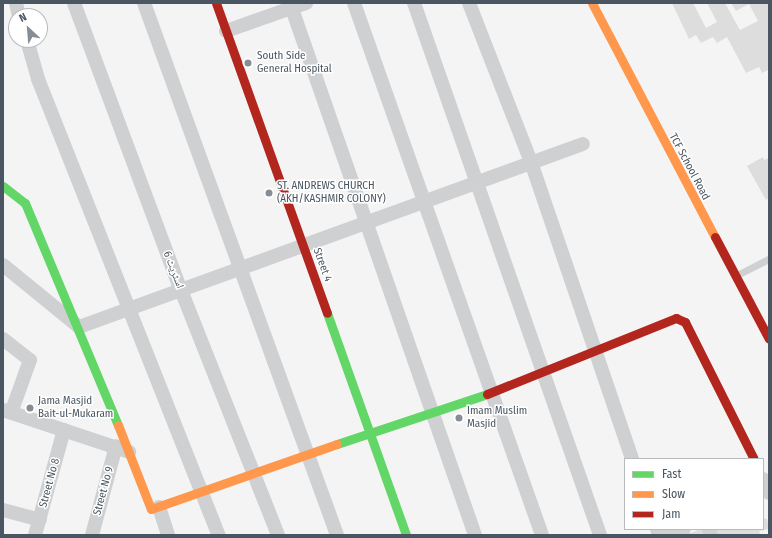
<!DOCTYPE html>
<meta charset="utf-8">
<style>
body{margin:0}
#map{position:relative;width:772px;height:538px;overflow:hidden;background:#f4f4f4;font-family:"Fira Sans Condensed","Noto Naskh Arabic",sans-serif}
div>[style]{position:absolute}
.building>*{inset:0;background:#ddddde}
.lane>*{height:7px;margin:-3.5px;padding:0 3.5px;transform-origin:3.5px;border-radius:3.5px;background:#ced0d2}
.street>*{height:14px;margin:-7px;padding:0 7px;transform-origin:7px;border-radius:7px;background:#ced0d2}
.fast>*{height:9px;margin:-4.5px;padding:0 4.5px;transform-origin:4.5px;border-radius:4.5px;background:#63d668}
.slow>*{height:9px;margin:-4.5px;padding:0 4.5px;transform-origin:4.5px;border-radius:4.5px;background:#ff974d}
.jam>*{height:9px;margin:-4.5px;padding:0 4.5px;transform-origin:4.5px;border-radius:4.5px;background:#b3261e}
.dots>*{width:11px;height:11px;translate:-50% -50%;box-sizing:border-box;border:2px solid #fff;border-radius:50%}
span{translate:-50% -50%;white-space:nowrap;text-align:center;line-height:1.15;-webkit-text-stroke:3px #fff;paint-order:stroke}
.poi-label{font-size:11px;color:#4a5661}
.left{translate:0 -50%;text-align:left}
.street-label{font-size:11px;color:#4a5661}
.frame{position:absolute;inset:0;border:4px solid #4a5661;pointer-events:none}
.legend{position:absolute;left:624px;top:458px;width:140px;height:72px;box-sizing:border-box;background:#fff;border:1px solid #b7bbc0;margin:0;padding:5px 7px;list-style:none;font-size:12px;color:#4a5661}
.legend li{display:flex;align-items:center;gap:8px;height:20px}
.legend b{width:20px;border:1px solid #b7bbc0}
.north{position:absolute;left:8px;top:8px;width:40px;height:40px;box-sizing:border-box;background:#fff;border:1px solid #b7bbc0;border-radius:50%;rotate:334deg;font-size:11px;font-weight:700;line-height:16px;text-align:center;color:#4a5661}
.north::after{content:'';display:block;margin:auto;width:14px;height:18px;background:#868d94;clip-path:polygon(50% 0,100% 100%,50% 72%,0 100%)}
</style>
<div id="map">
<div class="building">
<i style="clip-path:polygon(672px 3px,693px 3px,706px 28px,717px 22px,707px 3px,725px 3px,740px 30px,758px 21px,749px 4px,736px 11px,731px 3px,769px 3px,769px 73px,768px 70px,762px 73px,759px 67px,746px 73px,727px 37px,717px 43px,713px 37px,701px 43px,696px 35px,689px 39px)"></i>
<i style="clip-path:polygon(763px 157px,764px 160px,769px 158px,769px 198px,766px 200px,747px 166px)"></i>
<i style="clip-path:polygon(763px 518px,767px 519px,769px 529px,759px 531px,760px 534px,717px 535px,716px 529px,763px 529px)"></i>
<i style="clip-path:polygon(701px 529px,706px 529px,708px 535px,685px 535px)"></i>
</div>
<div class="lane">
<i style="left:737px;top:275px;width:36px;rotate:-27deg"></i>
</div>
<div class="street">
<i style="left:16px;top:3px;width:13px;rotate:77deg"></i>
<i style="left:74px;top:3px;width:306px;rotate:69.6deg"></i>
<i style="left:181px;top:290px;width:264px;rotate:68.4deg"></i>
<i style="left:144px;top:3px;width:566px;rotate:70.06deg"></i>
<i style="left:290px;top:3px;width:563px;rotate:70.83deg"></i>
<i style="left:354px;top:3px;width:564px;rotate:70.54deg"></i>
<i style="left:414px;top:3px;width:564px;rotate:70.73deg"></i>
<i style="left:469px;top:3px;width:171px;rotate:68.7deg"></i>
<i style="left:531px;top:162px;width:314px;rotate:71.2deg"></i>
<i style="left:226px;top:31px;width:85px;rotate:-19.3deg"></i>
<i style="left:27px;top:40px;width:41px;rotate:74.2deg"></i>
<i style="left:38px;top:79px;width:491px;rotate:68.4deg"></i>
<i style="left:3px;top:265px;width:98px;rotate:39.2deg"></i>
<i style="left:79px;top:327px;width:536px;rotate:-19.96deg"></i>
<i style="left:3px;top:339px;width:34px;rotate:38deg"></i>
<i style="left:30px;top:360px;width:56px;rotate:109.7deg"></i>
<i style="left:3px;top:410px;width:133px;rotate:18.4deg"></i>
<i style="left:763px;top:479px;width:15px;rotate:67deg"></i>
<i style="left:159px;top:507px;width:29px;rotate:72deg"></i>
<i style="left:3px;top:510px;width:38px;rotate:15deg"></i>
<i style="left:657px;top:529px;width:6px;rotate:72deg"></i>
<i style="left:709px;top:529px;width:6px;rotate:72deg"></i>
<i style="left:35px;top:535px;width:109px;rotate:-74.6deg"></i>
<i style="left:92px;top:535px;width:92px;rotate:-74.9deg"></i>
<i style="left:669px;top:535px;width:16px;rotate:-22deg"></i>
</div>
<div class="fast">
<i style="left:3px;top:186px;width:28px;rotate:38deg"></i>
<i style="left:25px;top:203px;width:241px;rotate:67.3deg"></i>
<i style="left:327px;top:313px;width:236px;rotate:70.4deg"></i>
<i style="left:337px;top:444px;width:158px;rotate:-18.4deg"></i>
</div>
<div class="slow">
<i style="left:592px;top:3px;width:264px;rotate:62.3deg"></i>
<i style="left:118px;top:425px;width:90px;rotate:68.6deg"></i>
<i style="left:151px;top:509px;width:197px;rotate:-19.3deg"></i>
</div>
<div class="jam">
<i style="left:216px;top:3px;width:329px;rotate:70.3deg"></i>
<i style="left:715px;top:237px;width:115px;rotate:62.1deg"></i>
<i style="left:487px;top:394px;width:204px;rotate:-21.9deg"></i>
<i style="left:676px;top:318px;width:10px;rotate:24deg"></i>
<i style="left:685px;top:322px;width:153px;rotate:63.3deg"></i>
</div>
<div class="dots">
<i style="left:248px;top:63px;background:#868d94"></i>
<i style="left:269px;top:193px;background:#868d94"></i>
<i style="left:30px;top:408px;background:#868d94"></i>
<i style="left:459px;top:418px;background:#868d94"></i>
</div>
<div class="poi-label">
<span class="left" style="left:257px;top:63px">South Side<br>General Hospital</span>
<span class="left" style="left:277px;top:193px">ST. ANDREWS CHURCH<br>(AKH/KASHMIR COLONY)</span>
<span class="left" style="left:38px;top:408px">Jama Masjid<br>Bait-ul-Mukaram</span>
<span class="left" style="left:467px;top:418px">Imam Muslim<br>Masjid</span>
</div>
<div class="street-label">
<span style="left:689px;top:167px;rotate:62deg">TCF School Road</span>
<span style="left:322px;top:265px;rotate:70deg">Street 4</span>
<span style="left:173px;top:270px;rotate:69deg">اسٹریٹ 6</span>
<span style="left:50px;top:483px;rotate:-75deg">Street No 8</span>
<span style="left:104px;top:491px;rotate:-75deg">Street No 9</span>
</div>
<div class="frame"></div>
<ul class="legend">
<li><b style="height:5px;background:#63d668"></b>Fast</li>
<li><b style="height:5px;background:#ff974d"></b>Slow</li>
<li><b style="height:5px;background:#b3261e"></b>Jam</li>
</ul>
<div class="north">N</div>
</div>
